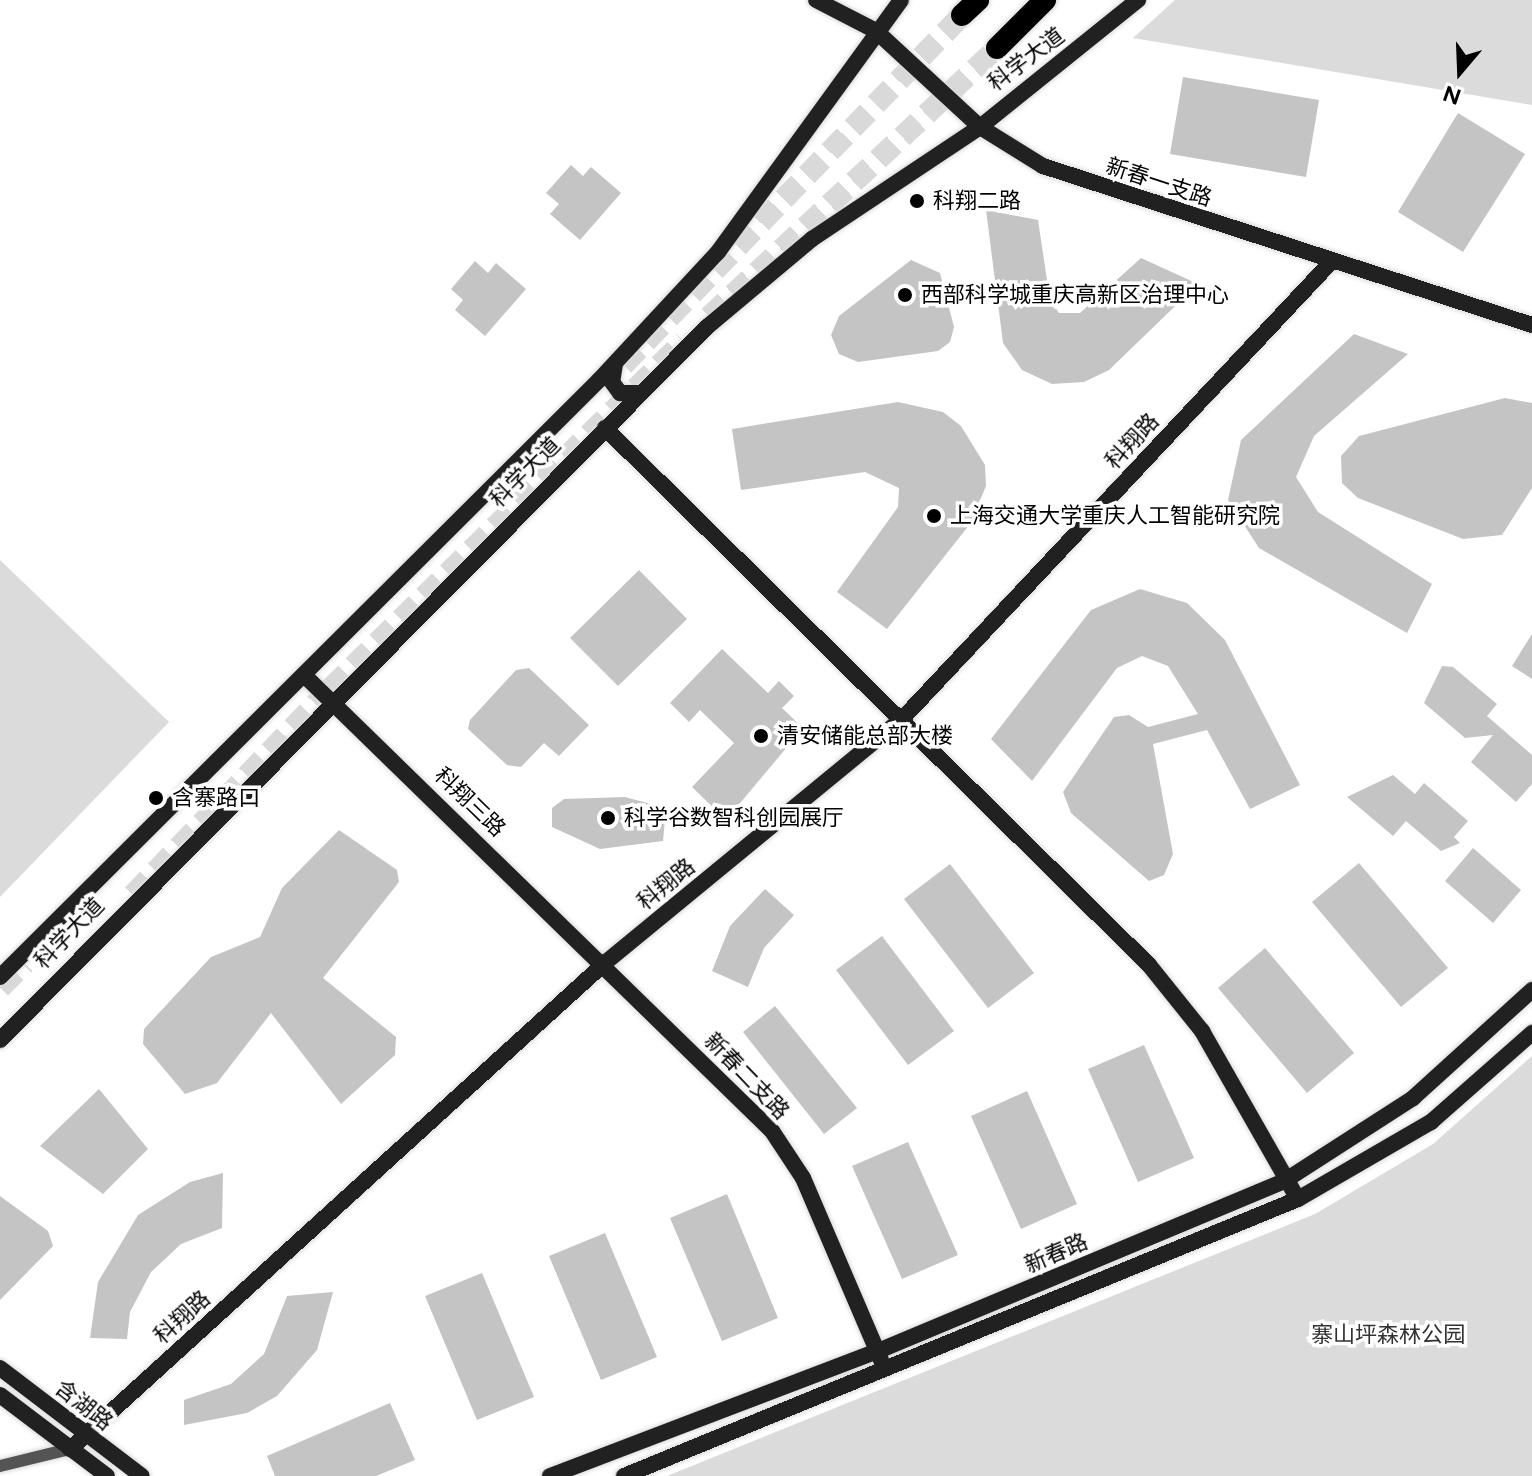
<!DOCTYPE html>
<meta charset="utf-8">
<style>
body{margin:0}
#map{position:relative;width:1532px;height:1476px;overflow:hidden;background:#fff;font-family:Figtree,"Noto Sans SC",sans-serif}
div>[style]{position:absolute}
.green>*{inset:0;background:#dbdbdb}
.building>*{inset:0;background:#c4c4c4}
.highway-tunnel>*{height:22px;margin-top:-11px;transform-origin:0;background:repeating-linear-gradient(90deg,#d9d9d9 0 22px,transparent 0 33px)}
.roads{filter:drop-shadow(0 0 2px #dbdbdb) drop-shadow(0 0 2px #dbdbdb)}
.street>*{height:12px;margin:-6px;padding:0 6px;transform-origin:6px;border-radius:6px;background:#545454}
.secondary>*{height:16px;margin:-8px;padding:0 8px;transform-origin:8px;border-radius:8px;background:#212121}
.highway>*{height:22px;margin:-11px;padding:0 11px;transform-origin:11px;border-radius:11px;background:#000}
.dots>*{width:22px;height:22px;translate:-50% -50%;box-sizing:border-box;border:4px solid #fff;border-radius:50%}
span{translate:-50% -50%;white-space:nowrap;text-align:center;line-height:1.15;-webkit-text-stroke:7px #fff;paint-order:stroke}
.street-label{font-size:22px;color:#000}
.poi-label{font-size:22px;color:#000}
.left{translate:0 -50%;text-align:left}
.park-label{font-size:22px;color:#323232}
.north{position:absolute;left:1420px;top:32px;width:80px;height:80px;-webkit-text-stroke:6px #fff;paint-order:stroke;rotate:199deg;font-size:22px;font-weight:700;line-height:32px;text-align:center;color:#000}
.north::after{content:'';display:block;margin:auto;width:28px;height:36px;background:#000;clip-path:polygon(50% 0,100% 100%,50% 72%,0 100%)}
</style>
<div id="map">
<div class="green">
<i style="clip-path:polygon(1175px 0,1532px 0,1532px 105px,1133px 38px)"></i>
<i style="clip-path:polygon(0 560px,169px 722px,0 897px)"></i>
<i style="clip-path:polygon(1532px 1056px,1532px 1476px,667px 1476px,1315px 1214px,1433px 1144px)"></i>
</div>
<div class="building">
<i style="clip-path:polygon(1183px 77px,1319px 100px,1306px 177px,1170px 154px)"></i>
<i style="clip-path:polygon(1458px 113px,1525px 154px,1463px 252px,1398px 212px)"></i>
<i style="clip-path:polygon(571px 165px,583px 176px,591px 167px,621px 193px,580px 240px,550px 214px,559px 204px,546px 193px)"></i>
<i style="clip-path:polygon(986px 210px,1038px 220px,1050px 300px,1059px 313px,1080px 313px,1141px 258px,1198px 284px,1109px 370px,1084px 382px,1052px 384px,1022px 370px,1003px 343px)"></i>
<i style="clip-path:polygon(911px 260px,940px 273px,954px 327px,950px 342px,938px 351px,858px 362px,839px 354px,831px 335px,839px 316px)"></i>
<i style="clip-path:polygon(475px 261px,488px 273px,496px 263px,526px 289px,485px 336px,455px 310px,463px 300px,451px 289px)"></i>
<i style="clip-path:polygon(1354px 334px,1408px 354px,1314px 436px,1296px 477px,1318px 512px,1432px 584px,1407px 633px,1259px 548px,1228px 500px,1241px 440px)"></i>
<i style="clip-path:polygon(1505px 398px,1532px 403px,1532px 488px,1502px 535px,1463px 539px,1358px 498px,1342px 483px,1341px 456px,1359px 436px)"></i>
<i style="clip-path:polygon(898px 402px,943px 412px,961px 426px,985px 465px,986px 486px,970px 524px,887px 629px,837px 592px,898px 507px,899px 488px,865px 472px,741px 490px,732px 429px)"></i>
<i style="clip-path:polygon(639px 570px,687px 619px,618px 686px,570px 638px)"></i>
<i style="clip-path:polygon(1140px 589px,1187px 603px,1225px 640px,1300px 785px,1250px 809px,1207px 730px,1153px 744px,1173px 854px,1164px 875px,1149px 881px,1071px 813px,1063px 792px,1114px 717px,1129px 715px,1148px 727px,1198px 714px,1168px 666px,1142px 656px,1117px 668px,1032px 781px,991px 739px,1091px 610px)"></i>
<i style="clip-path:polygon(1532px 634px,1532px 679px,1512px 666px)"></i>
<i style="clip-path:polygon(722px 649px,768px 693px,779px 681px,794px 696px,782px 708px,803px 728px,726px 820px,692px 787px,734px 743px,700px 710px,689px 722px,670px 703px)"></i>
<i style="clip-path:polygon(1442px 666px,1453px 667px,1497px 704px,1487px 716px,1532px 755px,1532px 784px,1516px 802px,1471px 762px,1493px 735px,1465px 738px,1424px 703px)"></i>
<i style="clip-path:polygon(529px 668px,589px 725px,559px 756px,544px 743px,521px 767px,507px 765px,468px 729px,470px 720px,516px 670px)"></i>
<i style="clip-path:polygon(1393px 775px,1415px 794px,1424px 783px,1468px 821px,1454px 837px,1460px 843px,1441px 851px,1406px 821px,1393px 836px,1347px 797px)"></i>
<i style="clip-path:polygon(625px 797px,666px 808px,663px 841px,600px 849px,552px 827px,552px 808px,564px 799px)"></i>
<i style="clip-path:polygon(339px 830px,397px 870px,399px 882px,323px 978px,396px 1037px,395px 1055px,341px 1104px,271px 1013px,217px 1083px,185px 1094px,143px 1044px,144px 1029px,211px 957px,260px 937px,282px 888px)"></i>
<i style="clip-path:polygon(1473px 848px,1521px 890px,1493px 923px,1445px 881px)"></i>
<i style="clip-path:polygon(1359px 863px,1448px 968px,1401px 1007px,1312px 902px)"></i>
<i style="clip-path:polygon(950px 864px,1034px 973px,988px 1008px,904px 899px)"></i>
<i style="clip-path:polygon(765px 889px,794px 915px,764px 948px,748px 987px,712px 971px,730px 926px)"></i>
<i style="clip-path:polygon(882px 936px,954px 1031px,908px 1065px,836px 970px)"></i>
<i style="clip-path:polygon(1265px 948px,1354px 1053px,1307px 1093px,1218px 988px)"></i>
<i style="clip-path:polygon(775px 1006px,857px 1108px,824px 1134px,743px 1032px)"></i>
<i style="clip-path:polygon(1144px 1045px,1194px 1158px,1138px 1182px,1088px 1069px)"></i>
<i style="clip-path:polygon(99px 1089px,148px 1149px,103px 1194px,40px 1146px)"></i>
<i style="clip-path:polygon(1027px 1091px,1077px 1204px,1021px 1229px,971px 1116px)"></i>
<i style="clip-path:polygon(908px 1142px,958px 1255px,902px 1279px,852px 1166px)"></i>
<i style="clip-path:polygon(223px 1173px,222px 1228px,181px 1244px,151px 1272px,130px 1312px,127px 1339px,90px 1338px,98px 1282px,138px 1215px,190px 1182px)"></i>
<i style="clip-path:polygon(727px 1194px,778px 1318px,722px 1341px,670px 1218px)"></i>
<i style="clip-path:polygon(0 1196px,48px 1231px,53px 1246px,0 1300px)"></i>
<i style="clip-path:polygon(605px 1233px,657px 1357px,601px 1380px,549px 1256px)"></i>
<i style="clip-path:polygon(482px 1273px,534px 1397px,477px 1420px,425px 1296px)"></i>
<i style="clip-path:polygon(333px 1292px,317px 1350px,277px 1396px,247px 1413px,184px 1425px,184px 1400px,231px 1384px,264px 1354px,287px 1296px)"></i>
<i style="clip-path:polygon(390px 1403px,415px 1460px,376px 1476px,275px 1476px,267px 1456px)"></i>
</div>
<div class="highway-tunnel">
<i style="left:709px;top:317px;width:394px;rotate:-43deg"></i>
<i style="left:623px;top:365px;width:487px;rotate:-45.9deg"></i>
<i style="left:133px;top:895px;width:285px;rotate:-46.3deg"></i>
<i style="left:330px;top:689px;width:496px;rotate:-44.5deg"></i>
<i style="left:0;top:988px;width:35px;rotate:-45deg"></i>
</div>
<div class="roads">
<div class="street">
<i style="left:0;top:1466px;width:72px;rotate:-13.7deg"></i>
</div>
<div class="secondary">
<i style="left:816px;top:0;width:68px;rotate:27.3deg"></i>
<i style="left:876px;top:31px;width:142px;rotate:42.7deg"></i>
<i style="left:980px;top:127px;width:74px;rotate:31.8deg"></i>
<i style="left:1043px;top:166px;width:514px;rotate:18.01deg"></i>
<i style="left:615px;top:364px;width:18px;rotate:99deg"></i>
<i style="left:612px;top:382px;width:14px;rotate:54deg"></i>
<i style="left:620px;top:393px;width:21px"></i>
<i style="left:605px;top:428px;width:764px;rotate:44.63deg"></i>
<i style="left:1149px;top:965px;width:85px;rotate:51.2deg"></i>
<i style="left:1202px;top:1031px;width:193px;rotate:60.3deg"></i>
<i style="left:304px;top:675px;width:653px;rotate:44.26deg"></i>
<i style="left:772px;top:1131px;width:56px;rotate:56.6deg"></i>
<i style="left:803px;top:1178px;width:198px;rotate:66.8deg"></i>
<i style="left:0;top:977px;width:847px;rotate:-44.9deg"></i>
<i style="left:600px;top:379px;width:173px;rotate:-47.1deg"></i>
<i style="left:718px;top:252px;width:311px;rotate:-54deg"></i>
<i style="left:0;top:1040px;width:1004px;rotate:-45.24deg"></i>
<i style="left:707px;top:327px;width:137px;rotate:-40deg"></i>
<i style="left:812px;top:239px;width:202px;rotate:-33.7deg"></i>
<i style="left:980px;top:127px;width:203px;rotate:-38.8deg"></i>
<i style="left:0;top:1368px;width:178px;rotate:37.3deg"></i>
<i style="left:0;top:1395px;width:134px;rotate:37.1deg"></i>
<i style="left:70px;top:1449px;width:724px;rotate:-42.26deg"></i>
<i style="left:606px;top:962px;width:384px;rotate:-39.4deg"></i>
<i style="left:903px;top:718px;width:627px;rotate:-46.81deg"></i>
<i style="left:550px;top:1476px;width:351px;rotate:-20.9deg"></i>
<i style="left:878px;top:1351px;width:442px;rotate:-22.7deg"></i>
<i style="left:1286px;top:1180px;width:151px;rotate:-32.8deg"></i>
<i style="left:1413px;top:1098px;width:161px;rotate:-42.2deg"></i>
<i style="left:624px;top:1476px;width:729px;rotate:-22.34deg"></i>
<i style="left:1298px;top:1199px;width:154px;rotate:-30.1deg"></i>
<i style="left:1431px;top:1122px;width:135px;rotate:-41.4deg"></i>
</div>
<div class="highway">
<i style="left:962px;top:15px;width:22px;rotate:-43deg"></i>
<i style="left:997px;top:48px;width:68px;rotate:-45deg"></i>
</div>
</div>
<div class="dots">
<i style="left:917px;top:201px;background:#000"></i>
<i style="left:905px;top:295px;background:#000"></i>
<i style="left:934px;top:516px;background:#000"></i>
<i style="left:761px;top:736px;background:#000"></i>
<i style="left:156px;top:798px;background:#000"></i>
<i style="left:608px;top:818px;background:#000"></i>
</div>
<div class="street-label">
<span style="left:1026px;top:59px;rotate:-37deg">科学大道</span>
<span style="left:1159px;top:182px;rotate:18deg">新春一支路</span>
<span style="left:1132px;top:441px;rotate:-47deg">科翔路</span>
<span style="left:525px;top:472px;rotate:-45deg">科学大道</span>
<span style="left:470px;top:802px;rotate:44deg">科翔三路</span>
<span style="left:666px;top:884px;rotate:-39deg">科翔路</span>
<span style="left:69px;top:933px;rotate:-46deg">科学大道</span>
<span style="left:747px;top:1076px;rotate:46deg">新春二支路</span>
<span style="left:1056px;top:1253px;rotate:-23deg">新春路</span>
<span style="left:182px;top:1317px;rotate:-42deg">科翔路</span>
<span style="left:84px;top:1405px;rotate:38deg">含湖路</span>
</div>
<div class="poi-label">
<span class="left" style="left:933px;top:201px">科翔二路</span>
<span class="left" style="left:921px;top:295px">西部科学城重庆高新区治理中心</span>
<span class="left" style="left:950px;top:516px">上海交通大学重庆人工智能研究院</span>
<span class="left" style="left:777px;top:736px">清安储能总部大楼</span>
<span class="left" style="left:172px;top:798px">含寨路口</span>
<span class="left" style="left:624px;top:818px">科学谷数智科创园展厅</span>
</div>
<div class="park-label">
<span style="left:1388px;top:1335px">寨山坪森林公园</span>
</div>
<div class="north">N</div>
</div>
